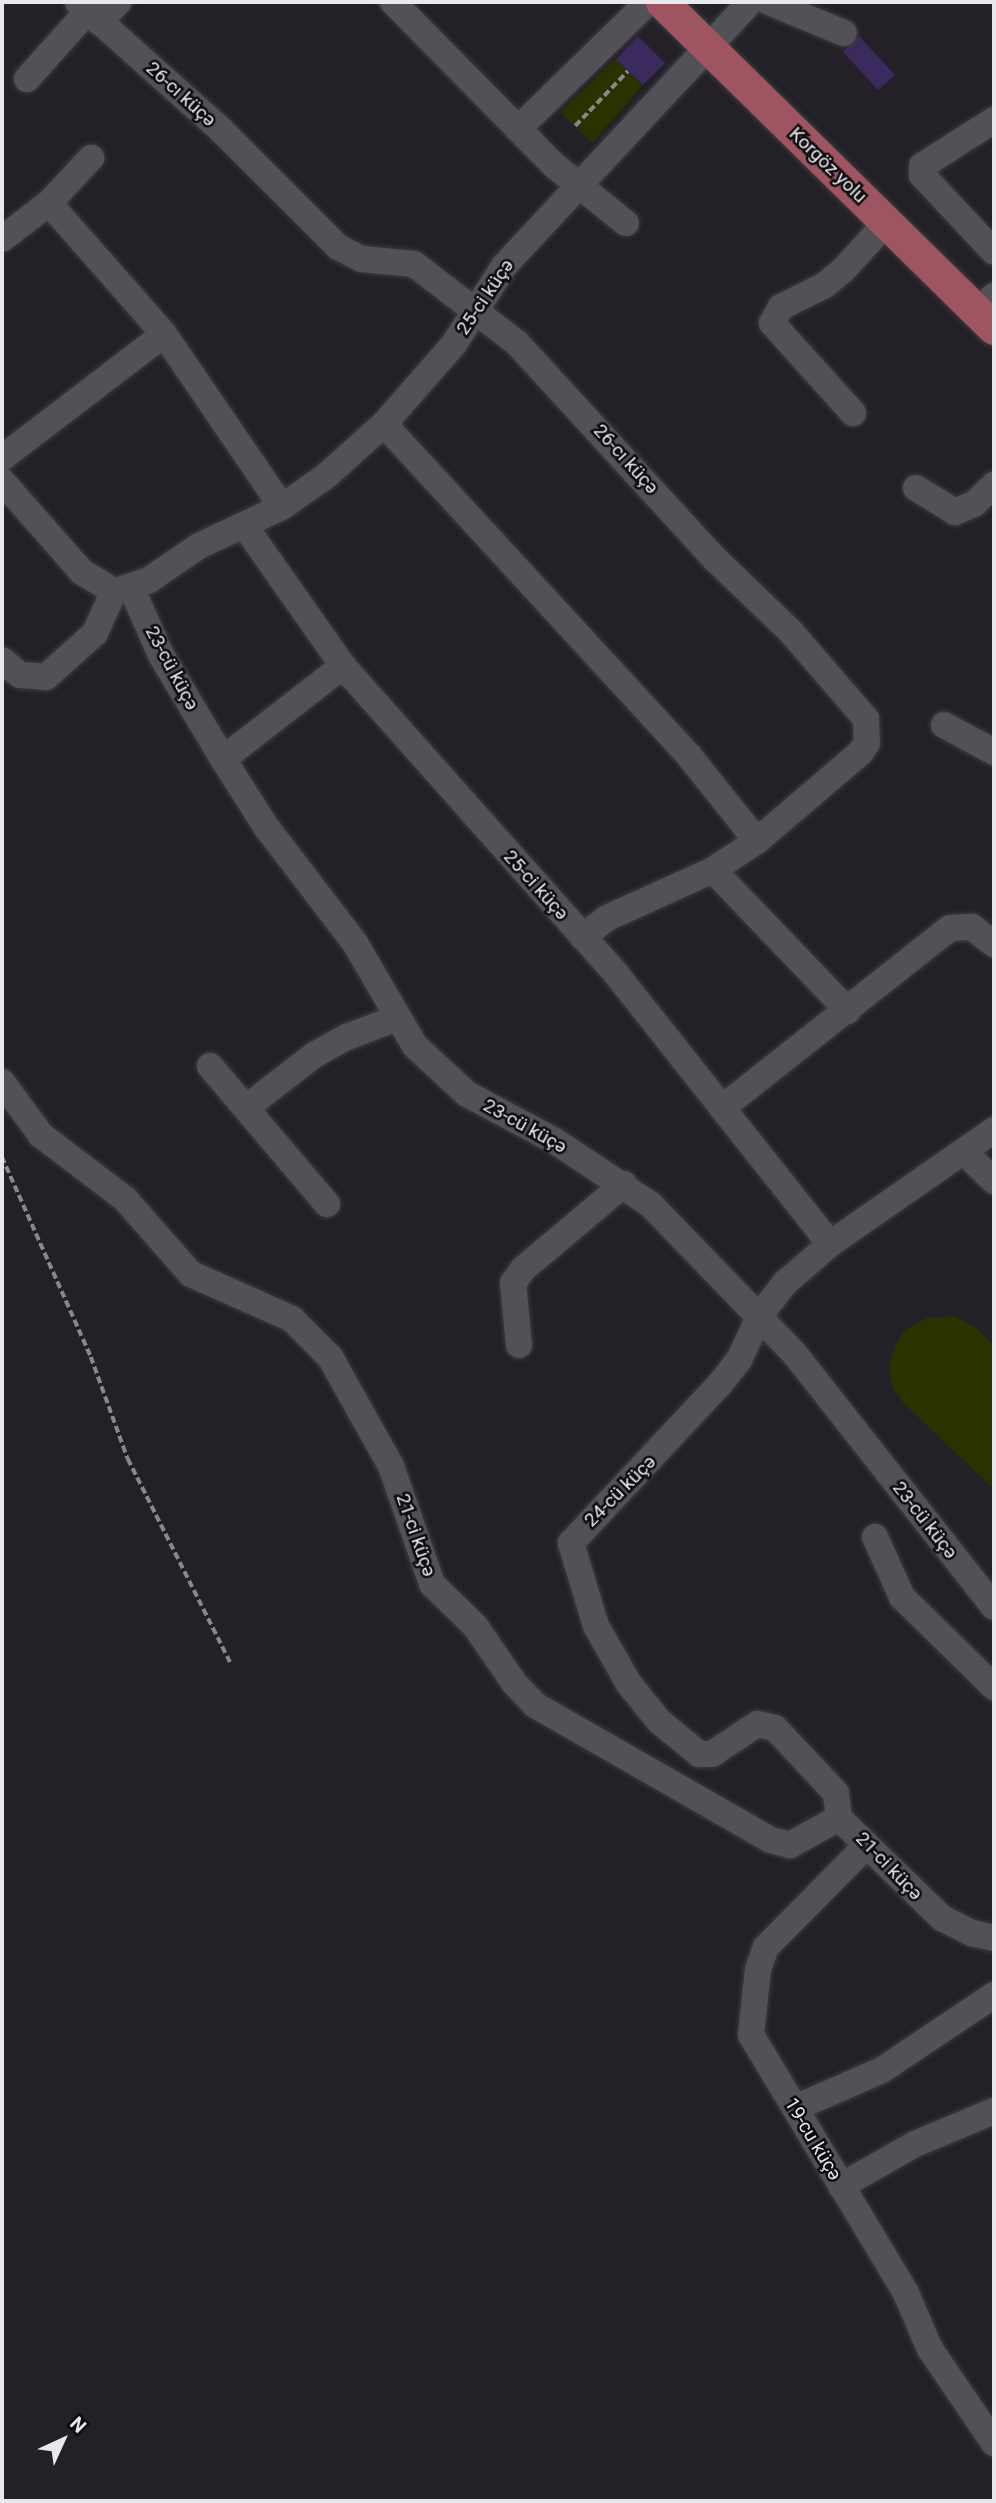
<!DOCTYPE html>
<meta charset="utf-8">
<style>
body{margin:0}
#map{position:relative;width:996px;height:2503px;overflow:hidden;background:#232127;font-family:Roboto,sans-serif}
div>[style]{position:absolute}
.green>*{inset:0;background:#2c3100}
.building>*{inset:0;background:#3b2a5d}
.path>*{height:3.5px;margin-top:-1.75px;transform-origin:0;background:repeating-linear-gradient(90deg,#89878c 0 7px,transparent 0 10.5px)}
.roads{filter:drop-shadow(0 0 2px #3d3c40) drop-shadow(0 0 2px #3d3c40)}
.minor>*{height:26px;margin:-13px;padding:0 13px;transform-origin:13px;border-radius:13px;background:#525157}
.major>*{height:33px;margin:-16.5px;padding:0 16.5px;transform-origin:16.5px;border-radius:16.5px;background:#9e5561}
span{translate:-50% -50%;white-space:nowrap;text-align:center;line-height:1.15;-webkit-text-stroke:5px #0c0b0e;paint-order:stroke}
.street-label{font-size:19px;color:#e9e8ec}
.frame{position:absolute;inset:0;border:4px solid #e9e8ec;pointer-events:none}
.north{position:absolute;left:28px;top:2405px;width:70px;height:70px;-webkit-text-stroke:5px #0c0b0e;paint-order:stroke;rotate:45deg;font-size:19px;font-weight:700;line-height:28px;text-align:center;color:#e9e8ec}
.north::after{content:'';display:block;margin:auto;width:24px;height:32px;background:#e9e8ec;clip-path:polygon(50% 0,100% 100%,50% 72%,0 100%)}
</style>
<div id="map">
<div class="green">
<i style="clip-path:polygon(616px 59px,643px 85px,592px 143px,560px 112px)"></i>
<i style="clip-path:polygon(953px 1316px,975px 1327px,994px 1345px,994px 1489px,904px 1404px,892px 1387px,889px 1367px,895px 1345px,905px 1330px,926px 1318px)"></i>
</div>
<div class="building">
<i style="clip-path:polygon(638px 36px,665px 63px,643px 85px,616px 59px)"></i>
<i style="clip-path:polygon(859px 36px,895px 75px,878px 90px,843px 52px)"></i>
</div>
<div class="path">
<i style="left:575px;top:126px;width:76px;rotate:-46.1deg"></i>
<i style="left:2px;top:1157px;width:219px;rotate:66deg"></i>
<i style="left:91px;top:1357px;width:109px;rotate:70.1deg"></i>
<i style="left:128px;top:1459px;width:229px;rotate:63.3deg"></i>
</div>
<div class="roads">
<div class="minor">
<i style="left:78px;top:2px;width:191px;rotate:41.8deg"></i>
<i style="left:220px;top:129px;width:167px;rotate:45deg"></i>
<i style="left:338px;top:247px;width:27px;rotate:27deg"></i>
<i style="left:362px;top:259px;width:52px;rotate:5.5deg"></i>
<i style="left:414px;top:264px;width:130px;rotate:37.5deg"></i>
<i style="left:517px;top:343px;width:293px;rotate:47.5deg"></i>
<i style="left:715px;top:559px;width:105px;rotate:43.8deg"></i>
<i style="left:791px;top:632px;width:115px;rotate:49.2deg"></i>
<i style="left:866px;top:719px;width:24px;rotate:88deg"></i>
<i style="left:867px;top:743px;width:12px;rotate:125deg"></i>
<i style="left:860px;top:753px;width:135px;rotate:139.5deg"></i>
<i style="left:757px;top:841px;width:53px;rotate:146.6deg"></i>
<i style="left:713px;top:870px;width:116px;rotate:155.6deg"></i>
<i style="left:607px;top:918px;width:31px;rotate:142deg"></i>
<i style="left:393px;top:2px;width:231px;rotate:45.4deg"></i>
<i style="left:555px;top:166px;width:91px;rotate:38.8deg"></i>
<i style="left:769px;top:2px;width:81px;rotate:22.5deg"></i>
<i style="left:99px;top:22px;width:28px;rotate:-46deg"></i>
<i style="left:27px;top:79px;width:90px;rotate:-48.2deg"></i>
<i style="left:994px;top:120px;width:85px;rotate:147.4deg"></i>
<i style="left:922px;top:166px;width:9px;rotate:90deg"></i>
<i style="left:922px;top:175px;width:105px;rotate:46.9deg"></i>
<i style="left:518px;top:129px;width:182px;rotate:-44.3deg"></i>
<i style="left:49px;top:203px;width:174px;rotate:48.7deg"></i>
<i style="left:164px;top:334px;width:209px;rotate:55.7deg"></i>
<i style="left:2px;top:239px;width:59px;rotate:-37.5deg"></i>
<i style="left:49px;top:203px;width:62px;rotate:-47deg"></i>
<i style="left:978px;top:312px;width:23px;rotate:-45deg"></i>
<i style="left:853px;top:413px;width:121px;rotate:-132deg"></i>
<i style="left:772px;top:323px;width:18px;rotate:-61deg"></i>
<i style="left:781px;top:307px;width:49px;rotate:-26.6deg"></i>
<i style="left:825px;top:285px;width:26px;rotate:-40deg"></i>
<i style="left:845px;top:268px;width:62px;rotate:-47.6deg"></i>
<i style="left:384px;top:424px;width:452px;rotate:47.4deg"></i>
<i style="left:690px;top:757px;width:107px;rotate:51.4deg"></i>
<i style="left:2px;top:458px;width:204px;rotate:-37.4deg"></i>
<i style="left:2px;top:481px;width:121px;rotate:48.7deg"></i>
<i style="left:82px;top:572px;width:37px;rotate:31deg"></i>
<i style="left:916px;top:488px;width:46px;rotate:31.6deg"></i>
<i style="left:955px;top:512px;width:21px;rotate:-23deg"></i>
<i style="left:974px;top:504px;width:28px;rotate:-44deg"></i>
<i style="left:244px;top:525px;width:172px;rotate:54.9deg"></i>
<i style="left:343px;top:666px;width:413px;rotate:48.4deg"></i>
<i style="left:617px;top:975px;width:343px;rotate:51.6deg"></i>
<i style="left:131px;top:587px;width:74px;rotate:66.2deg"></i>
<i style="left:161px;top:655px;width:121px;rotate:59.2deg"></i>
<i style="left:223px;top:759px;width:82px;rotate:57.5deg"></i>
<i style="left:267px;top:828px;width:145px;rotate:52.6deg"></i>
<i style="left:355px;top:943px;width:119px;rotate:59.8deg"></i>
<i style="left:415px;top:1046px;width:71px;rotate:42.7deg"></i>
<i style="left:467px;top:1094px;width:100px;rotate:28.1deg"></i>
<i style="left:555px;top:1141px;width:114px;rotate:33.6deg"></i>
<i style="left:650px;top:1204px;width:207px;rotate:46deg"></i>
<i style="left:794px;top:1353px;width:323px;rotate:51.8deg"></i>
<i style="left:116px;top:591px;width:35px;rotate:-18deg"></i>
<i style="left:149px;top:580px;width:60px;rotate:-34.2deg"></i>
<i style="left:199px;top:546px;width:92px;rotate:-25.2deg"></i>
<i style="left:282px;top:507px;width:54px;rotate:-35.2deg"></i>
<i style="left:326px;top:476px;width:78px;rotate:-41.9deg"></i>
<i style="left:384px;top:424px;width:106px;rotate:-48.8deg"></i>
<i style="left:454px;top:344px;width:93px;rotate:-57.3deg"></i>
<i style="left:504px;top:266px;width:361px;rotate:-47deg"></i>
<i style="left:2px;top:660px;width:23px;rotate:40deg"></i>
<i style="left:20px;top:675px;width:26px;rotate:4deg"></i>
<i style="left:46px;top:677px;width:66px;rotate:-41.9deg"></i>
<i style="left:95px;top:633px;width:46px;rotate:-65.7deg"></i>
<i style="left:944px;top:725px;width:57px;rotate:28.4deg"></i>
<i style="left:223px;top:759px;width:152px;rotate:-37.8deg"></i>
<i style="left:713px;top:870px;width:195px;rotate:46.2deg"></i>
<i style="left:210px;top:1066px;width:181px;rotate:49.7deg"></i>
<i style="left:2px;top:1082px;width:66px;rotate:53.7deg"></i>
<i style="left:41px;top:1135px;width:106px;rotate:37.3deg"></i>
<i style="left:125px;top:1199px;width:100px;rotate:48.7deg"></i>
<i style="left:191px;top:1274px;width:111px;rotate:24deg"></i>
<i style="left:292px;top:1319px;width:54px;rotate:45deg"></i>
<i style="left:330px;top:1357px;width:125px;rotate:60.8deg"></i>
<i style="left:391px;top:1466px;width:125px;rotate:70.8deg"></i>
<i style="left:432px;top:1584px;width:60px;rotate:44.3deg"></i>
<i style="left:475px;top:1626px;width:70px;rotate:55.4deg"></i>
<i style="left:515px;top:1684px;width:29px;rotate:46deg"></i>
<i style="left:535px;top:1705px;width:272px;rotate:29.8deg"></i>
<i style="left:771px;top:1840px;width:20px;rotate:15deg"></i>
<i style="left:790px;top:1845px;width:56px;rotate:-28.9deg"></i>
<i style="left:839px;top:1818px;width:144px;rotate:44.2deg"></i>
<i style="left:942px;top:1918px;width:34px;rotate:27deg"></i>
<i style="left:972px;top:1933px;width:23px;rotate:13deg"></i>
<i style="left:247px;top:1107px;width:85px;rotate:-37.8deg"></i>
<i style="left:314px;top:1055px;width:38px;rotate:-29deg"></i>
<i style="left:347px;top:1037px;width:53px;rotate:-20.8deg"></i>
<i style="left:722px;top:1108px;width:290px;rotate:-38.3deg"></i>
<i style="left:950px;top:928px;width:22px;rotate:-3deg"></i>
<i style="left:972px;top:927px;width:28px;rotate:38deg"></i>
<i style="left:964px;top:1152px;width:42px;rotate:44deg"></i>
<i style="left:519px;top:1345px;width:62px;rotate:-95.5deg"></i>
<i style="left:513px;top:1283px;width:17px;rotate:-54deg"></i>
<i style="left:523px;top:1269px;width:132px;rotate:-40.1deg"></i>
<i style="left:875px;top:1537px;width:66px;rotate:65.8deg"></i>
<i style="left:902px;top:1597px;width:129px;rotate:44.4deg"></i>
<i style="left:839px;top:1818px;width:25px;rotate:-97deg"></i>
<i style="left:836px;top:1793px;width:89px;rotate:-133.2deg"></i>
<i style="left:775px;top:1728px;width:18px;rotate:-167deg"></i>
<i style="left:757px;top:1724px;width:54px;rotate:146.3deg"></i>
<i style="left:712px;top:1754px;width:13px;rotate:180deg"></i>
<i style="left:699px;top:1754px;width:52px;rotate:-140.5deg"></i>
<i style="left:659px;top:1721px;width:48px;rotate:-129deg"></i>
<i style="left:629px;top:1684px;width:67px;rotate:-119.6deg"></i>
<i style="left:596px;top:1626px;width:87px;rotate:-106.8deg"></i>
<i style="left:571px;top:1543px;width:218px;rotate:-46.9deg"></i>
<i style="left:720px;top:1384px;width:31px;rotate:-52deg"></i>
<i style="left:739px;top:1360px;width:50px;rotate:-65deg"></i>
<i style="left:760px;top:1315px;width:41px;rotate:-52deg"></i>
<i style="left:785px;top:1283px;width:60px;rotate:-40.9deg"></i>
<i style="left:830px;top:1244px;width:200px;rotate:-34.8deg"></i>
<i style="left:867px;top:1845px;width:144px;rotate:134.7deg"></i>
<i style="left:766px;top:1947px;width:23px;rotate:110deg"></i>
<i style="left:758px;top:1969px;width:66px;rotate:96.1deg"></i>
<i style="left:751px;top:2035px;width:299px;rotate:59deg"></i>
<i style="left:905px;top:2291px;width:63px;rotate:66.7deg"></i>
<i style="left:930px;top:2349px;width:114px;rotate:55.8deg"></i>
<i style="left:795px;top:2108px;width:95px;rotate:-23.6deg"></i>
<i style="left:882px;top:2070px;width:135px;rotate:-33.8deg"></i>
<i style="left:841px;top:2186px;width:85px;rotate:-29.6deg"></i>
<i style="left:915px;top:2144px;width:86px;rotate:-22.7deg"></i>
</div>
<div class="major">
<i style="left:662px;top:2px;width:465px;rotate:44.5deg"></i>
</div>
</div>
<div class="street-label">
<span style="left:181px;top:94px;rotate:42deg">26-cı küçə</span>
<span style="left:828px;top:165px;rotate:44deg">Korgöz yolu</span>
<span style="left:485px;top:297px;rotate:-56deg">25-ci küçə</span>
<span style="left:626px;top:459px;rotate:48deg">26-cı küçə</span>
<span style="left:172px;top:668px;rotate:62deg">23-cü küçə</span>
<span style="left:536px;top:885px;rotate:48deg">25-ci küçə</span>
<span style="left:525px;top:1126px;rotate:29deg">23-cü küçə</span>
<span style="left:620px;top:1491px;rotate:-45deg">24-cü küçə</span>
<span style="left:925px;top:1520px;rotate:52deg">23-cü küçə</span>
<span style="left:416px;top:1535px;rotate:71deg">21-ci küçə</span>
<span style="left:889px;top:1866px;rotate:46deg">21-ci küçə</span>
<span style="left:813px;top:2139px;rotate:59deg">19-cu küçə</span>
</div>
<div class="frame"></div>
<div class="north">N</div>
</div>
